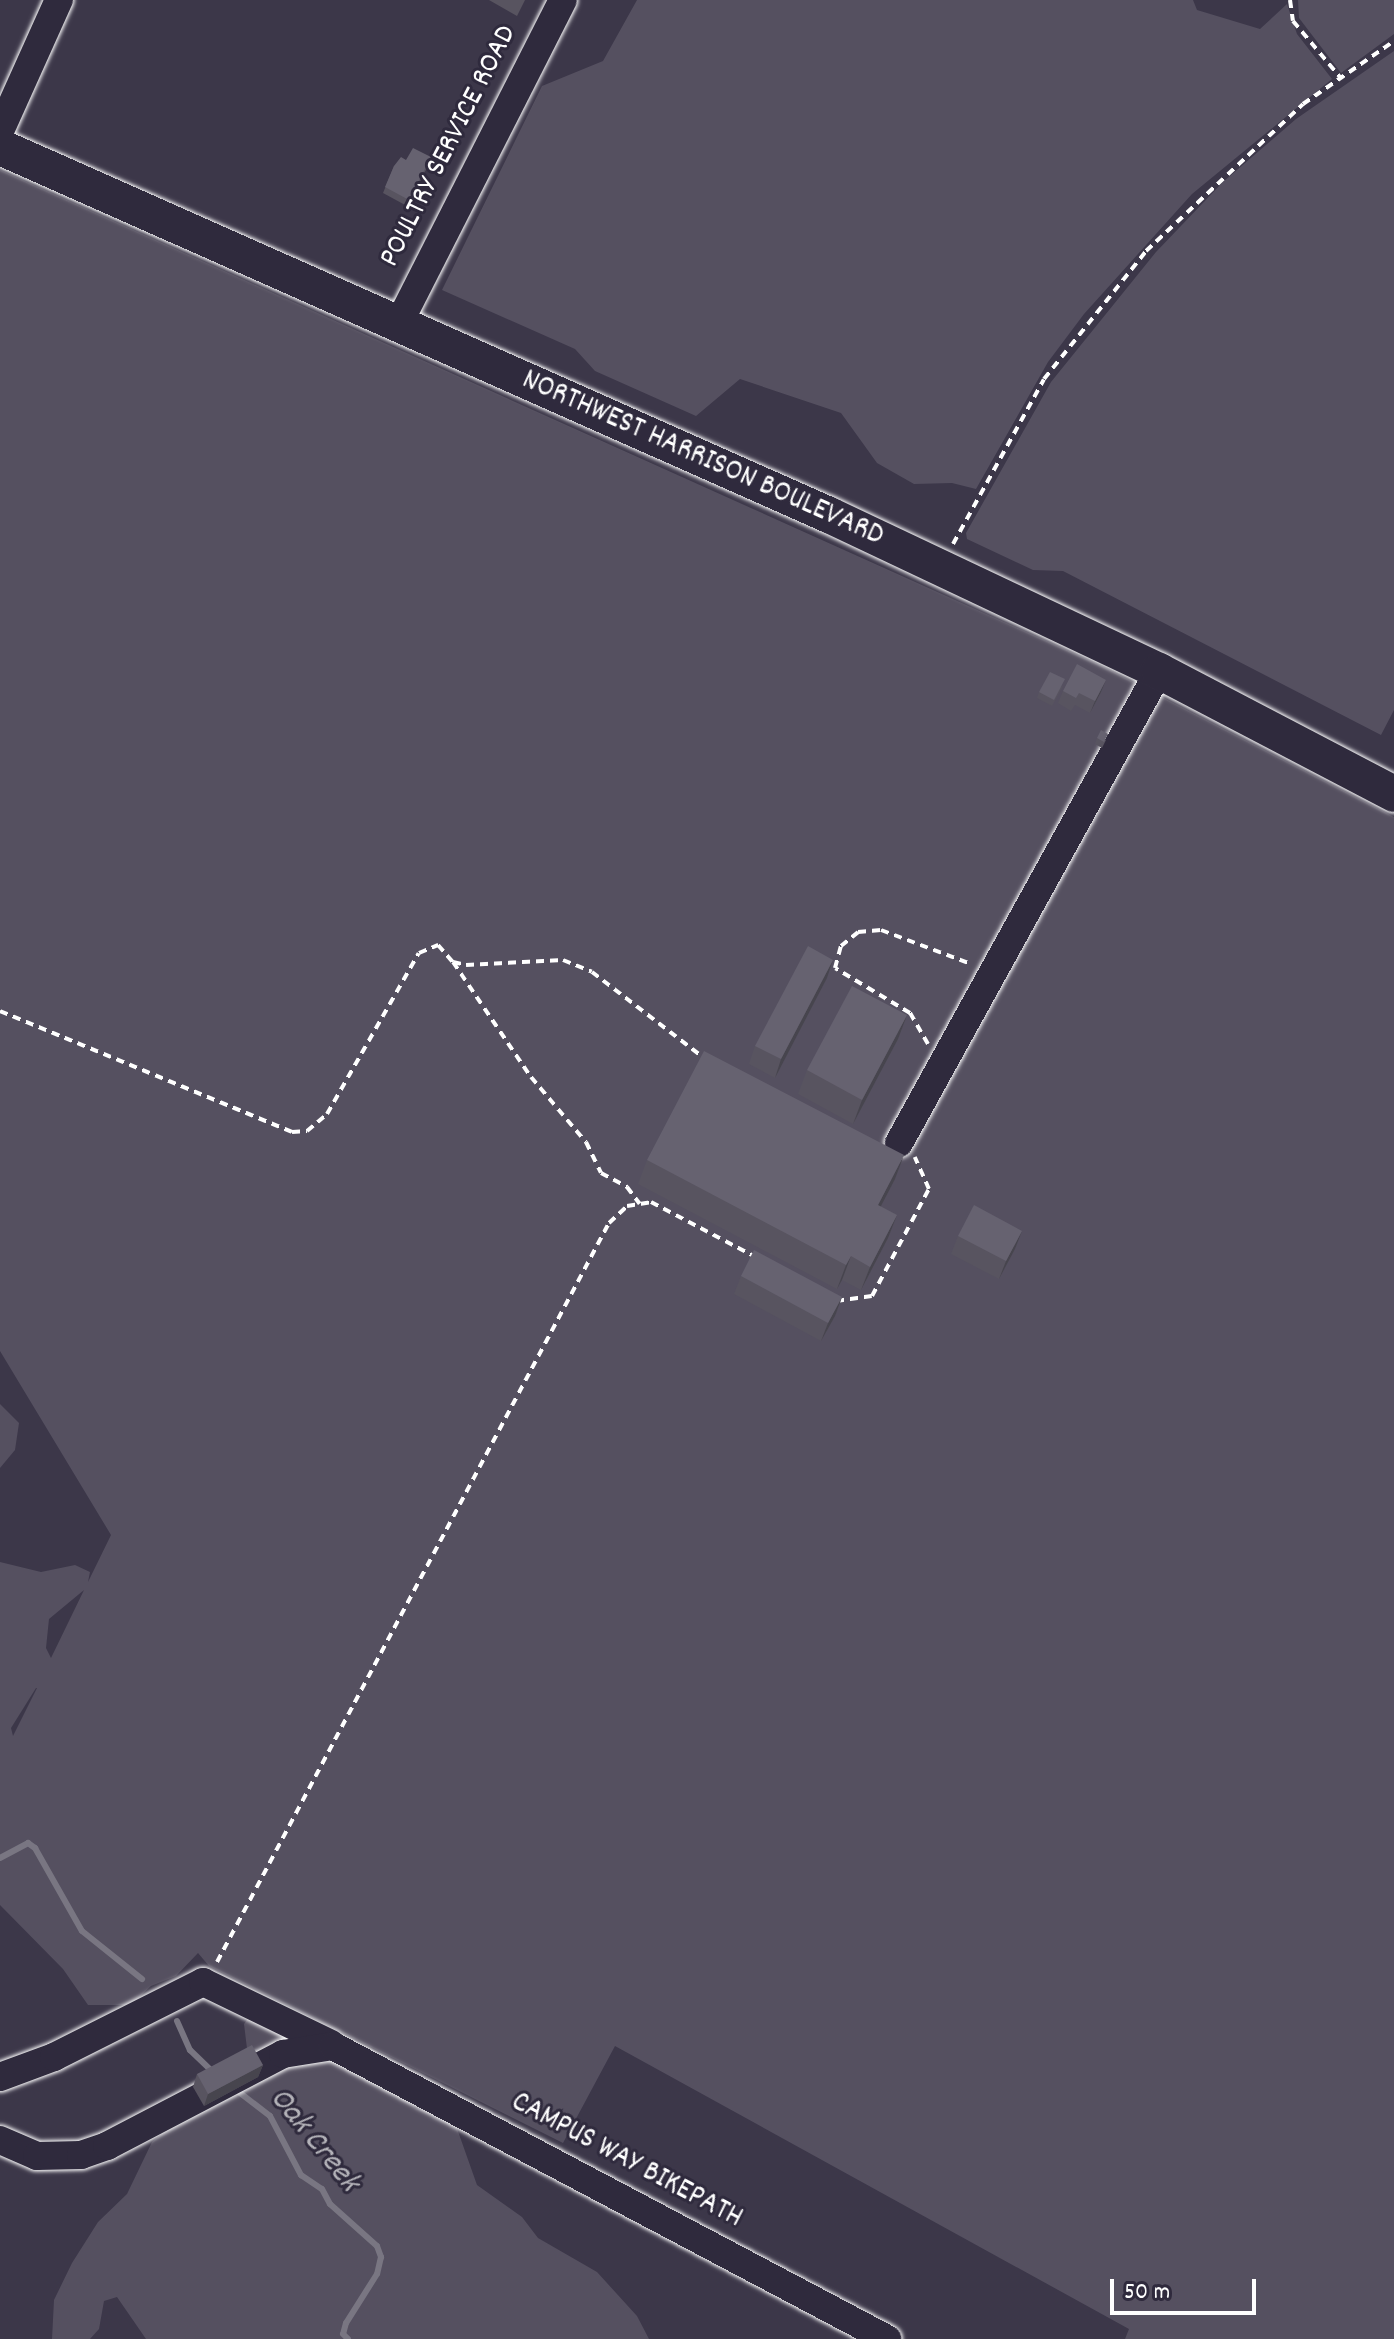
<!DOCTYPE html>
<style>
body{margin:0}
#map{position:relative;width:1394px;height:2339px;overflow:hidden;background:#3c3749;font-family:Dekko,sans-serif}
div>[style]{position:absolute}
.green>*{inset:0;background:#555060}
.stream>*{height:6px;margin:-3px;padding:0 3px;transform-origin:3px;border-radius:3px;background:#797682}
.path>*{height:4px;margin-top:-2px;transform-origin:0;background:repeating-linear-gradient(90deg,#fff 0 8px,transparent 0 14px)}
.roads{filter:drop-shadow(0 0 2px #fff) drop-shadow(0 0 2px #fff)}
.minor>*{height:28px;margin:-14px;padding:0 14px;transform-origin:14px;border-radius:14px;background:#2f2a3d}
.major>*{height:36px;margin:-18px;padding:0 18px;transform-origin:18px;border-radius:18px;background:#2f2a3d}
.wall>*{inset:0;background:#585460}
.shaded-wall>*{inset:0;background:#47454e}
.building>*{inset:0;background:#666270}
span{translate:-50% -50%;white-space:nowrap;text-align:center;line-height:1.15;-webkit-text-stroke:6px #2f2a3d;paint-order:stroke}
.street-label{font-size:30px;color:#fff}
.water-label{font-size:32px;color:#b5b4ba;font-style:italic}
.scale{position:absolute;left:1110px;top:2279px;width:146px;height:36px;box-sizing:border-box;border:4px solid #fff;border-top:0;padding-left:10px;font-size:24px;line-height:28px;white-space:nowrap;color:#fff;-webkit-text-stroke:6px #2f2a3d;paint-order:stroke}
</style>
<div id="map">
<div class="green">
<i style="clip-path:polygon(637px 0,1193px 0,1197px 10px,1260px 29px,1287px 4px,1297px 34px,1332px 79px,1192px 194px,1084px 314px,1048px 362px,976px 489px,952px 483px,914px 484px,877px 463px,841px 413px,740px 379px,696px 416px,595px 371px,575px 349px,442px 290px,542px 86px,603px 61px)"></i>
<i style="clip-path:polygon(1298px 0,1394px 0,1394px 34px,1341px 73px,1299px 18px)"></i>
<i style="clip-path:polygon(1394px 51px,1394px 710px,1381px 735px,1063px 571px,1033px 570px,967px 539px,966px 533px,1051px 382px,1156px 252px,1223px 182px,1296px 119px)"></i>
<i style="clip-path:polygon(evenodd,0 170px,1102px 666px,1394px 817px,1394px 2339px,1125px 2339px,1129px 2329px,615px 2046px,563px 2143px,209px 1966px,198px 1953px,176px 1976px,151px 1986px,131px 2005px,88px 2005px,63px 1969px,0 1905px,0 1562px,41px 1572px,75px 1565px,90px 1572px,88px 1582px,111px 1535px,0 1351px,0 170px,84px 1590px,51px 1658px,46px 1648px,49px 1619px,84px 1590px,0 170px,36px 1688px,37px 1688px,13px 1736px,11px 1728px,36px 1688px)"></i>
<i style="clip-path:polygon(0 1404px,19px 1423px,15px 1450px,0 1468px)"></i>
<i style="clip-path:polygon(252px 2013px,327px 2054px,403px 2086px,415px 2108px,454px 2120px,477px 2185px,522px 2217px,538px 2238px,597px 2272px,637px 2316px,649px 2339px,146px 2339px,117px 2297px,104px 2301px,99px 2329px,90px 2339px,52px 2339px,54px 2300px,72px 2263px,98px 2222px,127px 2194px,152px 2142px,249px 2065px,244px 2024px)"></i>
</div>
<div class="stream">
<i style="left:0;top:1858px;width:32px;rotate:-28deg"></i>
<i style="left:28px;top:1843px;width:9px;rotate:36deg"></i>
<i style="left:35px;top:1848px;width:95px;rotate:60.5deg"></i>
<i style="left:82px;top:1931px;width:77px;rotate:38.7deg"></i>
<i style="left:177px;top:2021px;width:32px;rotate:66deg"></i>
<i style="left:190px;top:2050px;width:33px;rotate:44deg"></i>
<i style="left:235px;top:2089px;width:44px;rotate:37.6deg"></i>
<i style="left:270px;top:2116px;width:67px;rotate:62.3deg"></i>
<i style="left:301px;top:2175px;width:25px;rotate:34deg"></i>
<i style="left:322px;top:2189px;width:17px;rotate:62deg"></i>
<i style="left:330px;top:2204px;width:63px;rotate:41.8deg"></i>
<i style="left:377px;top:2246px;width:12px;rotate:70deg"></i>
<i style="left:381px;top:2257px;width:17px;rotate:103deg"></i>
<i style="left:377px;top:2274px;width:58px;rotate:122.3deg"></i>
<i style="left:346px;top:2323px;width:11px;rotate:105deg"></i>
<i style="left:343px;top:2334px;width:7px;rotate:45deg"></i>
</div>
<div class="path">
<i style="left:1290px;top:0;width:21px;rotate:82deg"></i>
<i style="left:1293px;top:21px;width:73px;rotate:50deg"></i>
<i style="left:953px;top:544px;width:188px;rotate:-61.1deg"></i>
<i style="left:1044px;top:379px;width:164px;rotate:-51.4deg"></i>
<i style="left:1146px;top:251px;width:215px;rotate:-43.1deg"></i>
<i style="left:1303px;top:104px;width:111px;rotate:-34.7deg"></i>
<i style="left:453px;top:962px;width:139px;rotate:55.9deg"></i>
<i style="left:531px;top:1077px;width:85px;rotate:49.8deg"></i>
<i style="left:586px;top:1142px;width:34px;rotate:64deg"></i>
<i style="left:601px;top:1173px;width:30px;rotate:28deg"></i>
<i style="left:627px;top:1187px;width:21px;rotate:53deg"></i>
<i style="left:0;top:1011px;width:316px;rotate:22.5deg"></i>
<i style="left:292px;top:1132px;width:15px;rotate:-4deg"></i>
<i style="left:307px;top:1131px;width:26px;rotate:-40deg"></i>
<i style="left:327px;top:1114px;width:185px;rotate:-60.3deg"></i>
<i style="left:419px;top:953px;width:21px;rotate:-23deg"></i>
<i style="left:438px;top:945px;width:23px;rotate:49deg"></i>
<i style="left:453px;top:962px;width:13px;rotate:13deg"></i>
<i style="left:466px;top:965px;width:97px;rotate:-3deg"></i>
<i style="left:563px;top:960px;width:31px;rotate:22deg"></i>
<i style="left:592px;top:972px;width:141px;rotate:37.5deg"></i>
<i style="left:928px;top:1044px;width:36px;rotate:-120deg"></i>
<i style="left:910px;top:1013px;width:87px;rotate:-149deg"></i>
<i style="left:835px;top:968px;width:23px;rotate:-75deg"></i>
<i style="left:841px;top:946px;width:22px;rotate:-39deg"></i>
<i style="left:858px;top:932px;width:23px;rotate:-5deg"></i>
<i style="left:881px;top:930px;width:96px;rotate:20.7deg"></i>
<i style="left:836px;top:1301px;width:36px;rotate:-8deg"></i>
<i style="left:872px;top:1296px;width:121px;rotate:-62deg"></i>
<i style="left:929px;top:1189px;width:35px;rotate:-114deg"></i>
<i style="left:217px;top:1962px;width:837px;rotate:-62.06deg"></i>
<i style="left:609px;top:1223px;width:25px;rotate:-43deg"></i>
<i style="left:627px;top:1206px;width:24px;rotate:-9deg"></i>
<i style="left:651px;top:1202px;width:116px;rotate:27.7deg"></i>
</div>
<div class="roads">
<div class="minor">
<i style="left:0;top:131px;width:144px;rotate:-65.8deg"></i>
<i style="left:398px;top:325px;width:364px;rotate:-63.1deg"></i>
<i style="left:899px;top:1143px;width:539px;rotate:-61.15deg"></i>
<i style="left:0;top:2077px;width:58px;rotate:-20.3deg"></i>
<i style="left:54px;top:2057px;width:167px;rotate:-26.7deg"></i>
<i style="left:203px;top:1982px;width:142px;rotate:25.8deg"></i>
<i style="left:0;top:2140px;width:40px;rotate:23.4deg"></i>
<i style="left:37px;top:2156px;width:44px;rotate:-1.3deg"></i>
<i style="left:81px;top:2155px;width:28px;rotate:-19deg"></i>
<i style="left:107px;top:2146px;width:199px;rotate:-27.6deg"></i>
<i style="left:283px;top:2054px;width:51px;rotate:-9.1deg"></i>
<i style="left:333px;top:2046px;width:627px;rotate:27.87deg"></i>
</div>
<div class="major">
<i style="left:0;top:147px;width:907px;rotate:23.94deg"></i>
<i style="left:829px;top:515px;width:365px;rotate:25.3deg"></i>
<i style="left:1159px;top:671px;width:265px;rotate:27.6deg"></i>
</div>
</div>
<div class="wall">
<i style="clip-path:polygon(489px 0,525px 0,517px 16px)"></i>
<i style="clip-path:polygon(406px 160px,429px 164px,407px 206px,383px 193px,394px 166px)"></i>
<i style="clip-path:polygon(1063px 686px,1052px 706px,1037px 698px,1039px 692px)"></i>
<i style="clip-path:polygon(1063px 691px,1101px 692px,1090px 713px,1075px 705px,1071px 711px,1058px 703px)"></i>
<i style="clip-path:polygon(1097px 738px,1106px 740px,1102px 748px,1095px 744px)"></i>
<i style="clip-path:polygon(833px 960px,827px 978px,775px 1078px,749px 1064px,755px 1046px)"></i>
<i style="clip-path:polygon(907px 1015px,898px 1039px,853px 1124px,798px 1094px,807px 1070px)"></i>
<i style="clip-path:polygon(647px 1160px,895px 1179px,881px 1206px,897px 1215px,888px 1238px,861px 1290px,842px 1280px,837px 1289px,638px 1184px)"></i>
<i style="clip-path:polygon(958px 1236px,1015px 1249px,999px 1279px,951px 1254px)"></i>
<i style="clip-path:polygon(741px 1276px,842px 1297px,835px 1316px,821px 1341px,734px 1294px)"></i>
<i style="clip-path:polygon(263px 2065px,258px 2077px,204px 2106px,193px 2087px,197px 2074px)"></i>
</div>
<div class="shaded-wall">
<i style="clip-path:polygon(1106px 680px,1101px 692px,1090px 713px,1095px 701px)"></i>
<i style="clip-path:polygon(833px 960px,827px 978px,775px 1078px,781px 1059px)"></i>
<i style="clip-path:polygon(907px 1015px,898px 1039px,853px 1124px,862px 1100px)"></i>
<i style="clip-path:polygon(904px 1155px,895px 1179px,869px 1229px,878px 1205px)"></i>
<i style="clip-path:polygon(897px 1215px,888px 1238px,861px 1290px,870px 1267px)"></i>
<i style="clip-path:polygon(1022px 1231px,1015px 1249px,999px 1279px,1006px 1261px)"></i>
<i style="clip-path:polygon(851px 1256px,842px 1280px,837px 1289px,846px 1265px)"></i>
<i style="clip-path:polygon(842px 1297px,835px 1316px,821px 1341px,828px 1323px)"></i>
<i style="clip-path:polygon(263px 2065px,258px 2077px,204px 2106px,208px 2094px)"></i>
</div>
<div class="building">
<i style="clip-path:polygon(413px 148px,431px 157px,409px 200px,385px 187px,394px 166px,401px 157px,406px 160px)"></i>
<i style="clip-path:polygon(1077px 664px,1106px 680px,1095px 701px,1079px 693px,1076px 698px,1063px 691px)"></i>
<i style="clip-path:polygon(1050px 672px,1065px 679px,1054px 700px,1039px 692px)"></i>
<i style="clip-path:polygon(1101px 730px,1108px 734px,1104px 742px,1097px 738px)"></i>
<i style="clip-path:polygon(808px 946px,833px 960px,781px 1059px,755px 1046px)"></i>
<i style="clip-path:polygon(852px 986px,907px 1015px,862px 1100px,807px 1070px)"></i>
<i style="clip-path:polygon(704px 1051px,904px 1155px,878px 1205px,897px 1215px,870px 1267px,851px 1256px,846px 1265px,647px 1160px)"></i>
<i style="clip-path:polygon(974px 1205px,1022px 1231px,1006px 1261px,958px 1236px)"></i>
<i style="clip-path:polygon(754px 1250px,842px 1297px,828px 1323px,741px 1276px)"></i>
<i style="clip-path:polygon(252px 2045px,263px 2065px,208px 2094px,197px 2074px)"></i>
</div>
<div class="street-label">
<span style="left:450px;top:147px;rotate:-63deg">POULTRY SERVICE ROAD</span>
<span style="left:702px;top:460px;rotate:24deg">NORTHWEST HARRISON BOULEVARD</span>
<span style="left:626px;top:2162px;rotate:28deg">CAMPUS WAY BIKEPATH</span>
</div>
<div class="water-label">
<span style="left:313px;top:2141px;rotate:51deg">Oak Creek</span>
</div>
<div class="scale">50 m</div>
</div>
